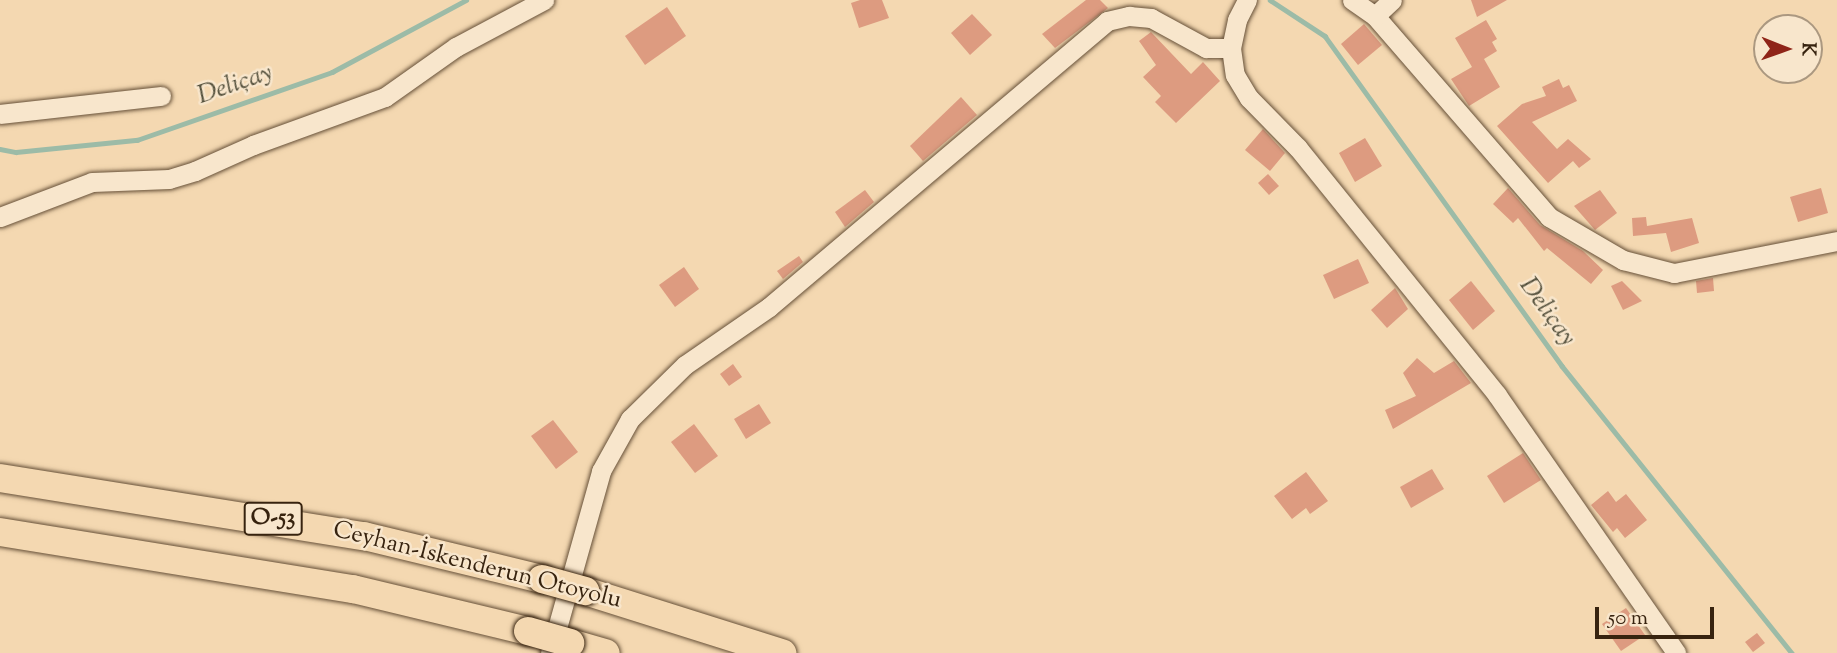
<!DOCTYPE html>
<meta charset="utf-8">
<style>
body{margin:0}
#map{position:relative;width:1837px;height:653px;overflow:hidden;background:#f4d8b1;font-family:"Sorts Mill Goudy",serif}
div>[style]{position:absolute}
.stream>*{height:4.5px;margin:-2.25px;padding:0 2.25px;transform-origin:2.25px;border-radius:2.25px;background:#9cbba7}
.building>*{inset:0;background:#dd9b80}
.roads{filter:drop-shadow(0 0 2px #665038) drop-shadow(0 0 2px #665038)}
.minor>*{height:19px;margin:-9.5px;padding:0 9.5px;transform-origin:9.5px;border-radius:9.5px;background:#f8e6cc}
.highway>*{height:28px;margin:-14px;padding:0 14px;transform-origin:14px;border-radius:14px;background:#f4d8b1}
.bridges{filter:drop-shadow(0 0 2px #37230f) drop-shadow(0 0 2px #37230f)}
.highway-bridge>*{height:28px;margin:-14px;padding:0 14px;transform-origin:14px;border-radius:14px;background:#f4d8b1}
span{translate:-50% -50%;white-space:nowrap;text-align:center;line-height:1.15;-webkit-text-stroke:5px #f8e6cc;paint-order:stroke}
.shield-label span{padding:2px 5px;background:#f8e6cc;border:2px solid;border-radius:5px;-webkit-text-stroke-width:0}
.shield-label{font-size:23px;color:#37230f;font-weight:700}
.street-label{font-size:24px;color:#37230f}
.water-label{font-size:26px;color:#55513d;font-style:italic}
.north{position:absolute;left:1753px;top:14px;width:70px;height:70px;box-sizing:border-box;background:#f8e6cc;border:2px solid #ab9880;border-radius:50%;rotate:91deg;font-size:19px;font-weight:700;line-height:28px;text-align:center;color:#37230f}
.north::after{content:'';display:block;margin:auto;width:24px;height:32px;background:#8f2418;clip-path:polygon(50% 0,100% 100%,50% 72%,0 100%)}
.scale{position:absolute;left:1595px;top:607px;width:119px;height:32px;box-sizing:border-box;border:4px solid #37230f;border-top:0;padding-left:9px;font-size:21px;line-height:24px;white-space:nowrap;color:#37230f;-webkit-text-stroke:5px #f8e6cc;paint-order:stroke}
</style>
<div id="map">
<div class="stream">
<i style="left:1270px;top:0;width:66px;rotate:33.2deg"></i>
<i style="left:1325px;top:36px;width:406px;rotate:54.3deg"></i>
<i style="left:1562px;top:366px;width:368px;rotate:51.3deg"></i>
<i style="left:0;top:149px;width:16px;rotate:11deg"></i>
<i style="left:16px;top:152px;width:122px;rotate:-5.7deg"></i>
<i style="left:137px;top:140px;width:207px;rotate:-19.2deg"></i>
<i style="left:332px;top:72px;width:152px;rotate:-28.2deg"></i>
</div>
<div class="building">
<i style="clip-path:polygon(860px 0,882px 0,889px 18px,859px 28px,851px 3px)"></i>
<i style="clip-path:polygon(1086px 0,1100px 0,1108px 8px,1055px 48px,1042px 34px)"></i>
<i style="clip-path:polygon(1471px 0,1507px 0,1477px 17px)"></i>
<i style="clip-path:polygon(667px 7px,686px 36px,645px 65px,625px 36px)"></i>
<i style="clip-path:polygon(972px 14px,992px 35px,970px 55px,951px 33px)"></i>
<i style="clip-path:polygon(1486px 20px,1497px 39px,1492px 42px,1497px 51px,1484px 59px,1500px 87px,1469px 106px,1451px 79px,1472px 67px,1455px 38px)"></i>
<i style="clip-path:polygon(1364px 24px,1382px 45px,1358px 65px,1341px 44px)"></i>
<i style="clip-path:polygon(1151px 32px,1191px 74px,1203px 62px,1220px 81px,1176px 123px,1155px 102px,1161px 96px,1143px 77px,1156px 65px,1139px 41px)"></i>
<i style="clip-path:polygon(1559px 79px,1563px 88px,1569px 85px,1577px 101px,1532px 122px,1557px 149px,1568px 139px,1591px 159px,1579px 168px,1573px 161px,1548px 183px,1497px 126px,1522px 104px,1546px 96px,1542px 87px)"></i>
<i style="clip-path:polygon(961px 97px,977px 115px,923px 161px,910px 146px)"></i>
<i style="clip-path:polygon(1263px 129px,1285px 153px,1270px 171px,1245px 150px)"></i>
<i style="clip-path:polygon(1365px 138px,1382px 166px,1355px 182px,1339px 153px)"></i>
<i style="clip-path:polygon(1268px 174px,1279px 186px,1269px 195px,1258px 183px)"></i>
<i style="clip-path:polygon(1508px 188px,1540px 225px,1583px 251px,1603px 270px,1591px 284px,1547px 248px,1544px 251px,1518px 218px,1513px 223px,1493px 204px)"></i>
<i style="clip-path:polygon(1821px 188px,1828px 213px,1798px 222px,1790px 197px)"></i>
<i style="clip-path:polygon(865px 190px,874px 202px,845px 227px,835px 212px)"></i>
<i style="clip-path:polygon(1600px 190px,1617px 213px,1595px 230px,1574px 206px)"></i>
<i style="clip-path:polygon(1646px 217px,1647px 226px,1692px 218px,1699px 243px,1671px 252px,1666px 233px,1633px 236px,1632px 218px)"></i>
<i style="clip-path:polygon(799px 256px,803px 262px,783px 279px,777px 271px)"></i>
<i style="clip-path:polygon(1358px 259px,1369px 283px,1334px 299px,1323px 275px)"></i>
<i style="clip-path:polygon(684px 267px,699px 289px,675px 307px,659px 285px)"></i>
<i style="clip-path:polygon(1713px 278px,1714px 291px,1697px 293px,1696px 281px)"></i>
<i style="clip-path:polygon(1471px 281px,1495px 311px,1473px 330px,1449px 300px)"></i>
<i style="clip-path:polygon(1622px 281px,1642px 301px,1623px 310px,1611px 286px)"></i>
<i style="clip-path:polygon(1395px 288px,1408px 309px,1387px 328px,1371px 310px)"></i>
<i style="clip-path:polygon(1417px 358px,1434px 373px,1454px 361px,1471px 383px,1393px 429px,1385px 410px,1416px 396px,1403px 373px)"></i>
<i style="clip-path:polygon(733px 364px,742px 377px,729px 386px,720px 374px)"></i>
<i style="clip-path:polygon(759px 404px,771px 423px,746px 439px,734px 419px)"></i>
<i style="clip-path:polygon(553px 420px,578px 452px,556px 469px,531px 436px)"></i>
<i style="clip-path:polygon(694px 424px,718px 456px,695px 473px,671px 442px)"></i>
<i style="clip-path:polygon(1523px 453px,1541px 480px,1504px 503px,1487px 476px)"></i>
<i style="clip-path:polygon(1432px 469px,1444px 489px,1411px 508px,1400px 487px)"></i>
<i style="clip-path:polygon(1306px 472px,1328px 501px,1310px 514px,1306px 508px,1292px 519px,1274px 496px)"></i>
<i style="clip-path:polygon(1608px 491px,1616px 502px,1626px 494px,1647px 520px,1625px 538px,1617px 528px,1613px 532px,1591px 505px)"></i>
<i style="clip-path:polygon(1626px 608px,1645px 635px,1621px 651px,1602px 624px)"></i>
<i style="clip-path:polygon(1757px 633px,1765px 643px,1753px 652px,1745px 642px)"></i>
</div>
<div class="roads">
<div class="minor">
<i style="left:1247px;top:0;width:22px;rotate:117deg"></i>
<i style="left:1237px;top:20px;width:29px;rotate:102deg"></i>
<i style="left:1231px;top:48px;width:27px;rotate:82deg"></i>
<i style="left:1235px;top:75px;width:27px;rotate:59deg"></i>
<i style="left:1249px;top:98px;width:70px;rotate:45.6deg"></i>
<i style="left:1298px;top:148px;width:317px;rotate:51.1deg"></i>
<i style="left:1497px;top:395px;width:314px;rotate:55.2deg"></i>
<i style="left:1352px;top:0;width:28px;rotate:35deg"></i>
<i style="left:1375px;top:16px;width:266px;rotate:49.1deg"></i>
<i style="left:1549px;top:217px;width:86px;rotate:30.2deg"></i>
<i style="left:1623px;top:260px;width:53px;rotate:14.3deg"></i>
<i style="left:1674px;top:273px;width:166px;rotate:-11.1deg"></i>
<i style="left:1375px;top:16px;width:23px;rotate:-43deg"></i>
<i style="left:0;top:114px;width:162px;rotate:-6.4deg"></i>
<i style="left:0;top:217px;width:98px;rotate:-20.8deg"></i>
<i style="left:92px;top:182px;width:77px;rotate:-2.2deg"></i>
<i style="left:169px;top:179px;width:27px;rotate:-17deg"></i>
<i style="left:195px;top:171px;width:64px;rotate:-24.1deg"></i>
<i style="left:253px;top:145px;width:140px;rotate:-20deg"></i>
<i style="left:385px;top:97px;width:87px;rotate:-35.2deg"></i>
<i style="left:456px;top:47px;width:100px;rotate:-28.1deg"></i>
<i style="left:550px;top:653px;width:189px;rotate:-74.3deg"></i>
<i style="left:601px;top:471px;width:60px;rotate:-60.9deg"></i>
<i style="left:630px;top:419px;width:77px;rotate:-44.5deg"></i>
<i style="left:685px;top:365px;width:102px;rotate:-34.6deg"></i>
<i style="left:769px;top:307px;width:443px;rotate:-40.2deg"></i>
<i style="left:1107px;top:21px;width:23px;rotate:-13deg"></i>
<i style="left:1129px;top:16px;width:22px;rotate:5deg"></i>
<i style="left:1151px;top:18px;width:63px;rotate:28.6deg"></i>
<i style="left:1206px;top:48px;width:25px"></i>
</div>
<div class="highway">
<i style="left:0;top:478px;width:369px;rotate:9.1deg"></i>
<i style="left:364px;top:536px;width:183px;rotate:13.6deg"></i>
<i style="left:0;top:532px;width:358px;rotate:9.2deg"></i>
<i style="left:353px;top:589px;width:180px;rotate:13.5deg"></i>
<i style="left:585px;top:591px;width:207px;rotate:17.5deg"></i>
<i style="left:570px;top:643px;width:37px;rotate:16deg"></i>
</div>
</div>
<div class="bridges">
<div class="highway-bridge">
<i style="left:542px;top:579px;width:45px;rotate:15.6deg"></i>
<i style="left:528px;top:631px;width:44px;rotate:15.9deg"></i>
</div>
</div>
<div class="shield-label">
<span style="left:273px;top:519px">O-53</span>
</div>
<div class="street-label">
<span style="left:477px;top:566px;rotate:14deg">Ceyhan-İskenderun Otoyolu</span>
</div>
<div class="water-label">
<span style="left:235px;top:85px;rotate:-19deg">Deliçay</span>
<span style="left:1547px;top:312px;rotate:54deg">Deliçay</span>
</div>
<div class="north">K</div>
<div class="scale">50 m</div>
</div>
